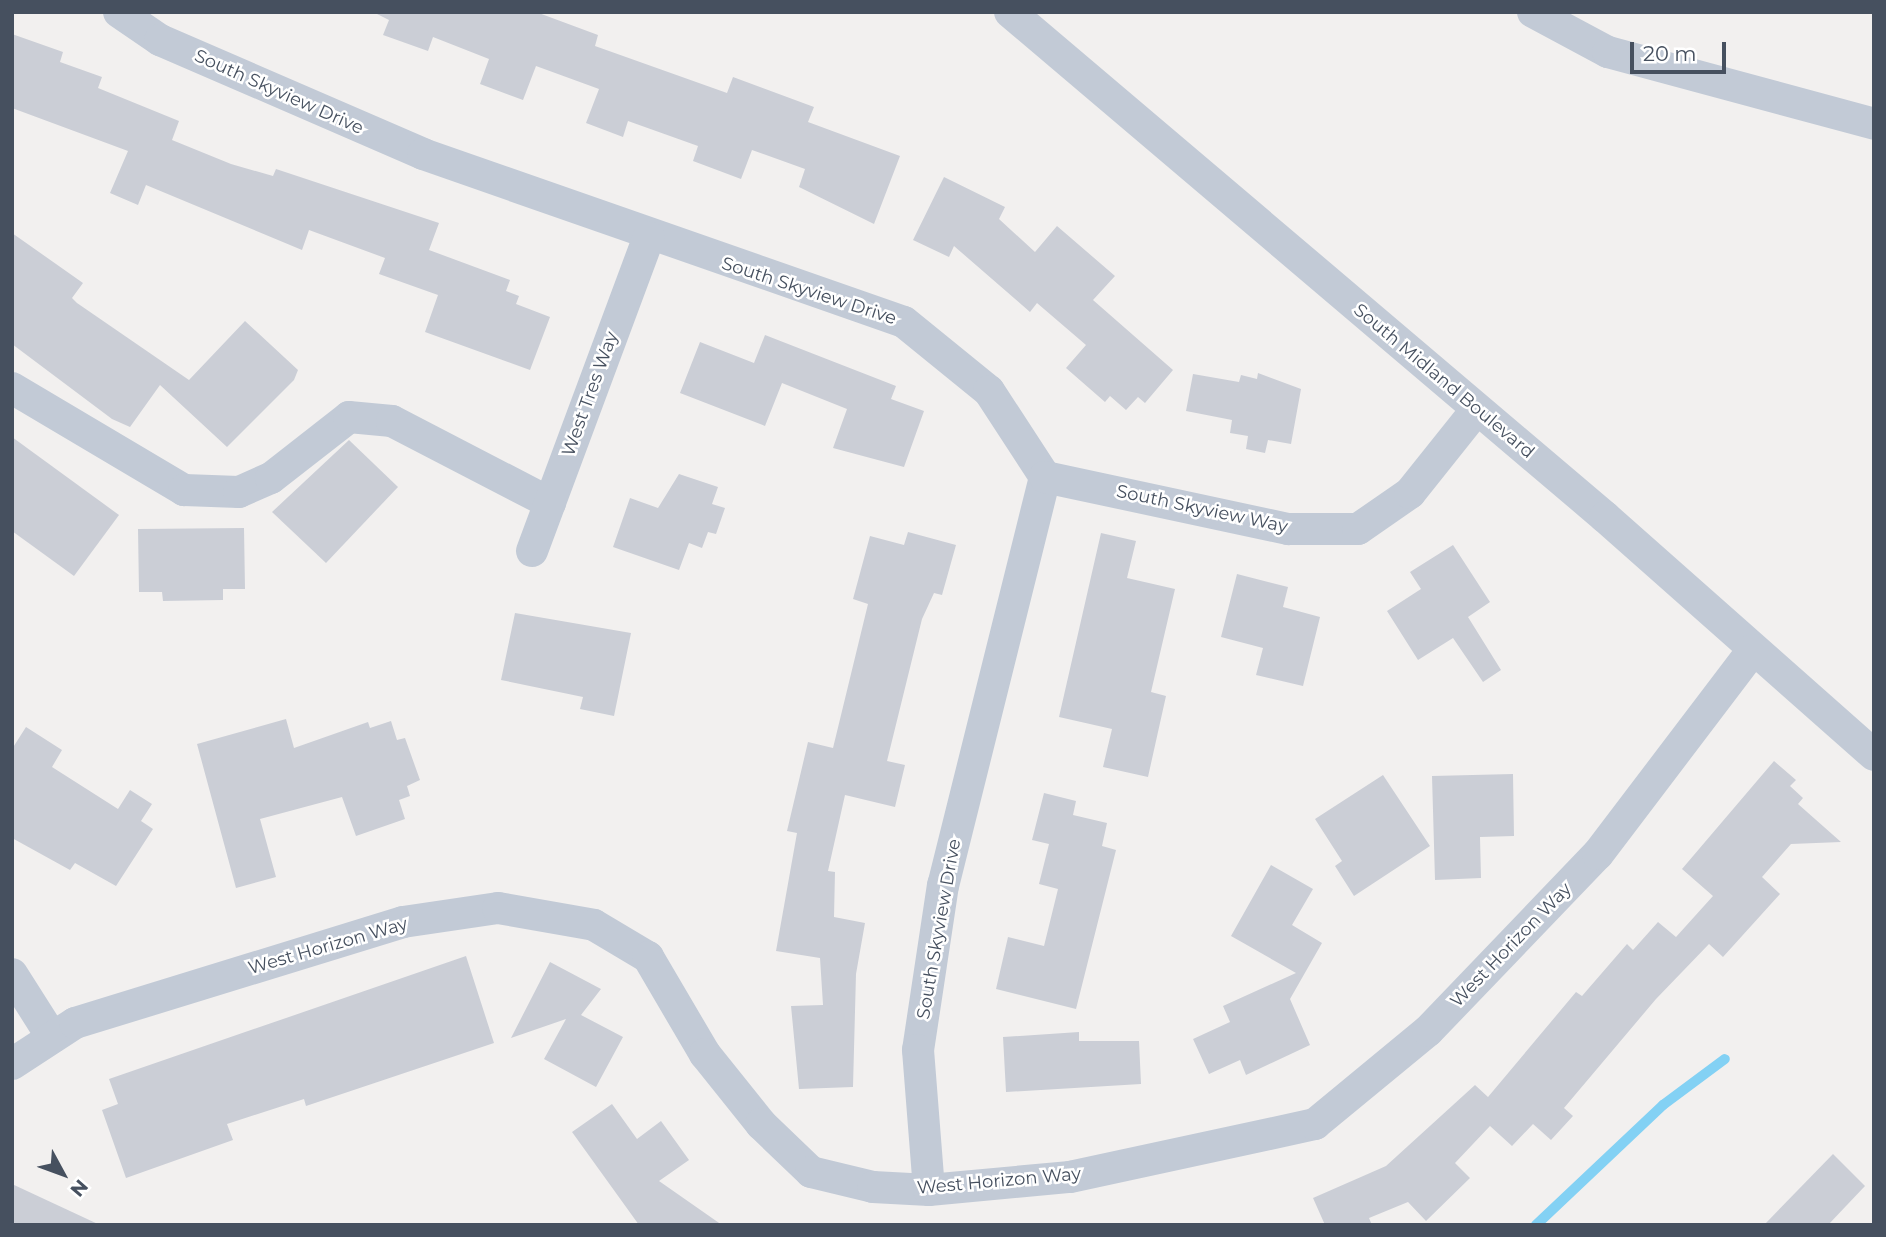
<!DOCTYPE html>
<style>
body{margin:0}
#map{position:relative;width:1886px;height:1237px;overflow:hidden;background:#f2f0ef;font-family:Montserrat,sans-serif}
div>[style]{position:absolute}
.stream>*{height:10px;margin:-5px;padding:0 5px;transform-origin:5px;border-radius:5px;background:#83d1f4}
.building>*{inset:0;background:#cbced6}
.minor>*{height:32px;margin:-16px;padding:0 16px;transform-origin:16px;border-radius:16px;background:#c2cad6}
span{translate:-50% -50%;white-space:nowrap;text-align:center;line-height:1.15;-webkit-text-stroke:5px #fff;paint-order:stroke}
.street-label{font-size:18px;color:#46505f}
.frame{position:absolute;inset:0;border:14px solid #46505f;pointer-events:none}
.north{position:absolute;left:28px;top:1139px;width:70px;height:70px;-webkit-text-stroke:5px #fff;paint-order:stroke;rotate:131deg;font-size:19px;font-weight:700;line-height:28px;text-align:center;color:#46505f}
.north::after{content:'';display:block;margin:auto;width:24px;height:32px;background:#46505f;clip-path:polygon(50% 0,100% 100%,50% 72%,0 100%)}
.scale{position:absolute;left:1630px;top:42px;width:96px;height:32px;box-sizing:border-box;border:4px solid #46505f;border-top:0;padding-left:9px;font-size:21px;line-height:24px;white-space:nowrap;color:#46505f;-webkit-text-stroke:5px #fff;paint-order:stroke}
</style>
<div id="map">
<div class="stream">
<i style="left:1536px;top:1225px;width:175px;rotate:-43.4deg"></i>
<i style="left:1663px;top:1105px;width:77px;rotate:-36.6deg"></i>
</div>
<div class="building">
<i style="clip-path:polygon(373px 12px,536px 12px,598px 35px,595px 46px,727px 93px,733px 77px,814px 107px,808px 122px,900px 156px,874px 224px,799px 187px,805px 169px,752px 150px,741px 179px,693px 161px,698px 146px,628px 121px,623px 137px,586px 123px,599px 89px,536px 66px,523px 100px,480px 84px,489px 59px,433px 37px,428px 51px,383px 35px,389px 20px)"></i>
<i style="clip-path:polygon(12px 34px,63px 52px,60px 62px,102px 77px,98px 88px,179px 121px,172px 140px,231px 164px,273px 176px,276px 169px,439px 223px,429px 250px,510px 280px,506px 291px,519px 296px,516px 304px,550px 317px,530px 370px,425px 332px,438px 295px,379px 274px,385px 258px,309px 230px,302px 250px,146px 185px,138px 205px,110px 193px,128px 151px,12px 108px)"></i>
<i style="clip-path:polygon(944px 177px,1005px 207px,999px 219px,1035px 252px,1057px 226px,1115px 276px,1093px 300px,1173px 370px,1145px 403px,1138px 397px,1126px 410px,1110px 396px,1105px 402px,1066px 368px,1086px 345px,1037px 303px,1030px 312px,954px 246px,949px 257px,913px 240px)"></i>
<i style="clip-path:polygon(12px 233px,83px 283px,72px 298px,77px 303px,189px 380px,245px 321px,298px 370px,294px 380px,227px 447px,160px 385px,130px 427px,112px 419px,12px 344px)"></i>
<i style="clip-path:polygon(765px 335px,896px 386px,891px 399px,924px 411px,904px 467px,833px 448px,847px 409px,782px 383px,765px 426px,680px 393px,700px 342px,754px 363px)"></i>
<i style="clip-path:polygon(1258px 373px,1301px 389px,1291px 444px,1268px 440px,1265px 453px,1246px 449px,1248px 436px,1230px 433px,1232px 420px,1186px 411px,1193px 374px,1239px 382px,1241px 375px,1257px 379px)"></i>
<i style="clip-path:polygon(12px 437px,119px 515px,74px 576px,12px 531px)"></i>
<i style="clip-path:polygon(349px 440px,398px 487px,326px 563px,272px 512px)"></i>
<i style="clip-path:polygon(679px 474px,718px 487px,712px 504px,725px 508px,716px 534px,708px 532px,702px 548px,689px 543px,679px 570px,613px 547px,630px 498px,658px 508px)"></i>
<i style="clip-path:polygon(244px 528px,245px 589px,223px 589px,223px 600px,163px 601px,162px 592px,139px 592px,138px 529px)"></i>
<i style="clip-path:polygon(908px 532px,956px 545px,942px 595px,934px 593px,922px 619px,887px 761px,905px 765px,895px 807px,845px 795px,828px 871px,835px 872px,834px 917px,865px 923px,856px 974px,853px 1087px,799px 1089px,791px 1006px,823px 1005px,820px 958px,776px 951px,797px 833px,787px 831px,808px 742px,833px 748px,868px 604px,853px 599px,870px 536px,904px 545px)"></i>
<i style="clip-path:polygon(1101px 533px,1136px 541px,1127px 578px,1175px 589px,1151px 692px,1166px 696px,1148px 777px,1103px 767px,1112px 729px,1059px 717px)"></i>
<i style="clip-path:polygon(1453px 545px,1490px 602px,1468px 617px,1501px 670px,1483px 682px,1453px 638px,1418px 660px,1387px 611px,1421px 589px,1410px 572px)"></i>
<i style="clip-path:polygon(1237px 574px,1288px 587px,1283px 607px,1320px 617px,1303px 686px,1256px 675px,1263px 648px,1221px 637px)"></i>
<i style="clip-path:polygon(515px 613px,631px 633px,614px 716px,580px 709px,583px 697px,501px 680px)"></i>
<i style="clip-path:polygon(286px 719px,294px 748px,368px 722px,370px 728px,391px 721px,397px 740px,405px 738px,420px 780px,407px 786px,410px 796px,399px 800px,405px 819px,356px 836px,342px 797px,260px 819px,276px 877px,236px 888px,197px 744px)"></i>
<i style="clip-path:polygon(26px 727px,62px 750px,52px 767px,118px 809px,130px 790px,152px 804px,141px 821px,153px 829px,116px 886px,75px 863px,70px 870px,12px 838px,12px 749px)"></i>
<i style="clip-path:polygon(1774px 761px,1796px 780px,1790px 786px,1803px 798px,1798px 804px,1841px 842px,1791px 844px,1762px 877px,1780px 894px,1723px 957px,1709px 944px,1656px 999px,1564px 1108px,1573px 1116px,1551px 1140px,1533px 1124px,1512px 1146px,1490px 1126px,1455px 1163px,1470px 1178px,1426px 1221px,1408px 1202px,1369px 1218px,1372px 1225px,1325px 1225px,1313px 1198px,1386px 1166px,1475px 1085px,1488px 1097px,1576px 992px,1582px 996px,1627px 944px,1633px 950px,1658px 922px,1676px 937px,1713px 896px,1682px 869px)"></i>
<i style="clip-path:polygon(1513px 774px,1514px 836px,1480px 837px,1481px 878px,1435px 880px,1432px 776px)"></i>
<i style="clip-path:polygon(1383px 775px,1430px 846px,1354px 896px,1335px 866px,1342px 861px,1315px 819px)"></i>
<i style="clip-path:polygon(1044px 793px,1076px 801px,1073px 815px,1107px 823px,1102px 846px,1116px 850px,1076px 1009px,996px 989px,1008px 937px,1044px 946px,1058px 889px,1039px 884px,1049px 844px,1032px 840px)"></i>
<i style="clip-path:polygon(1271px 865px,1313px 889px,1292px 925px,1322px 943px,1290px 999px,1310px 1045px,1246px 1075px,1240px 1060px,1209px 1074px,1193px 1039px,1230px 1022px,1223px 1006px,1296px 973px,1231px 936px)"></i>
<i style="clip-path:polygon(466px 956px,494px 1043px,306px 1106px,304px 1099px,227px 1124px,233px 1140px,126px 1178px,102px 1110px,118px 1104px,109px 1079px)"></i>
<i style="clip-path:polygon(550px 962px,601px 989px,581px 1015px,623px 1037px,596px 1087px,544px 1059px,566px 1019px,511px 1038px)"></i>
<i style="clip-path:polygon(1079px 1032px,1079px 1041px,1139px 1041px,1141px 1084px,1006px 1092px,1003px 1037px)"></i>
<i style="clip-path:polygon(612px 1104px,637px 1139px,661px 1121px,689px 1160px,659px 1181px,722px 1225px,639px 1225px,572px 1132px)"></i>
<i style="clip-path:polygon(1833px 1154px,1865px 1186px,1828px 1225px,1764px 1225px)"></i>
<i style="clip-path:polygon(12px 1184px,100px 1225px,12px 1225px)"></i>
</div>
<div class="minor">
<i style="left:119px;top:12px;width:50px;rotate:34.3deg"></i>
<i style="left:160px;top:40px;width:287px;rotate:23.4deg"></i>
<i style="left:423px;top:154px;width:509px;rotate:19.25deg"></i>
<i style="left:904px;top:322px;width:109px;rotate:39.1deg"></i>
<i style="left:989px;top:391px;width:103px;rotate:56.9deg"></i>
<i style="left:1045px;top:477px;width:421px;rotate:104deg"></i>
<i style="left:943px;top:885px;width:167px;rotate:98.6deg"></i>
<i style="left:918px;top:1050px;width:140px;rotate:85.5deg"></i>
<i style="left:1010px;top:12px;width:780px;rotate:40.32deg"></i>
<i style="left:1605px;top:517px;width:359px;rotate:41.5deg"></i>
<i style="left:1533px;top:12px;width:85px;rotate:28.1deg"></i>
<i style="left:1608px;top:52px;width:276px;rotate:15.1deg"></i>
<i style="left:12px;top:388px;width:200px;rotate:30.7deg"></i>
<i style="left:184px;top:490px;width:55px;rotate:2.1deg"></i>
<i style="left:239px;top:492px;width:35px;rotate:-24deg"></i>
<i style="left:271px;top:478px;width:99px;rotate:-38deg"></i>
<i style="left:349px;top:417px;width:43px;rotate:5.3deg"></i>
<i style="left:392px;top:421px;width:178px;rotate:27.4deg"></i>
<i style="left:1045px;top:477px;width:249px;rotate:12.1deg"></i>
<i style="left:1288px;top:529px;width:70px"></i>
<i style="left:1358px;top:529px;width:63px;rotate:-34.7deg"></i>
<i style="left:1410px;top:493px;width:107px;rotate:-51.4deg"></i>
<i style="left:532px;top:551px;width:335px;rotate:-69.6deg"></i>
<i style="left:12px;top:974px;width:75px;rotate:57.6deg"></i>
<i style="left:12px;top:1064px;width:75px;rotate:-33.1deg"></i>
<i style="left:75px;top:1023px;width:343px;rotate:-17.1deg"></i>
<i style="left:403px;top:922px;width:96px;rotate:-8.4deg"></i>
<i style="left:498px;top:908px;width:97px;rotate:10deg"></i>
<i style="left:594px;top:925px;width:63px;rotate:30.7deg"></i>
<i style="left:648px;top:957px;width:113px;rotate:59.6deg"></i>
<i style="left:705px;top:1054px;width:90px;rotate:51.3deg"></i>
<i style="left:761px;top:1124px;width:69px;rotate:43.8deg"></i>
<i style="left:811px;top:1172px;width:64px;rotate:13.6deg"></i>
<i style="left:873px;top:1187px;width:56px;rotate:3.1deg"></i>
<i style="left:929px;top:1190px;width:142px;rotate:-5.3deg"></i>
<i style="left:1070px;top:1177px;width:251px;rotate:-12.2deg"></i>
<i style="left:1315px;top:1124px;width:146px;rotate:-39.5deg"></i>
<i style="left:1428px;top:1031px;width:245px;rotate:-46.2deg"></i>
<i style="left:1598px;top:854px;width:256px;rotate:-52.8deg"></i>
</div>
<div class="street-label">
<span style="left:279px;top:92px;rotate:24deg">South Skyview Drive</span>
<span style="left:809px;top:291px;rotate:18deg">South Skyview Drive</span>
<span style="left:1444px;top:381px;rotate:40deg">South Midland Boulevard</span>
<span style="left:590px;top:394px;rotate:-70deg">West Tres Way</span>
<span style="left:1202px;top:509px;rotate:12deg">South Skyview Way</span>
<span style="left:939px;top:929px;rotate:-80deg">South Skyview Drive</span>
<span style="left:1511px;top:945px;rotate:-46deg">West Horizon Way</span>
<span style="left:328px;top:946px;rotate:-16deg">West Horizon Way</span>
<span style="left:999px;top:1181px;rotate:-5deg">West Horizon Way</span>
</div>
<div class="frame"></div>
<div class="north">N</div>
<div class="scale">20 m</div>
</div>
